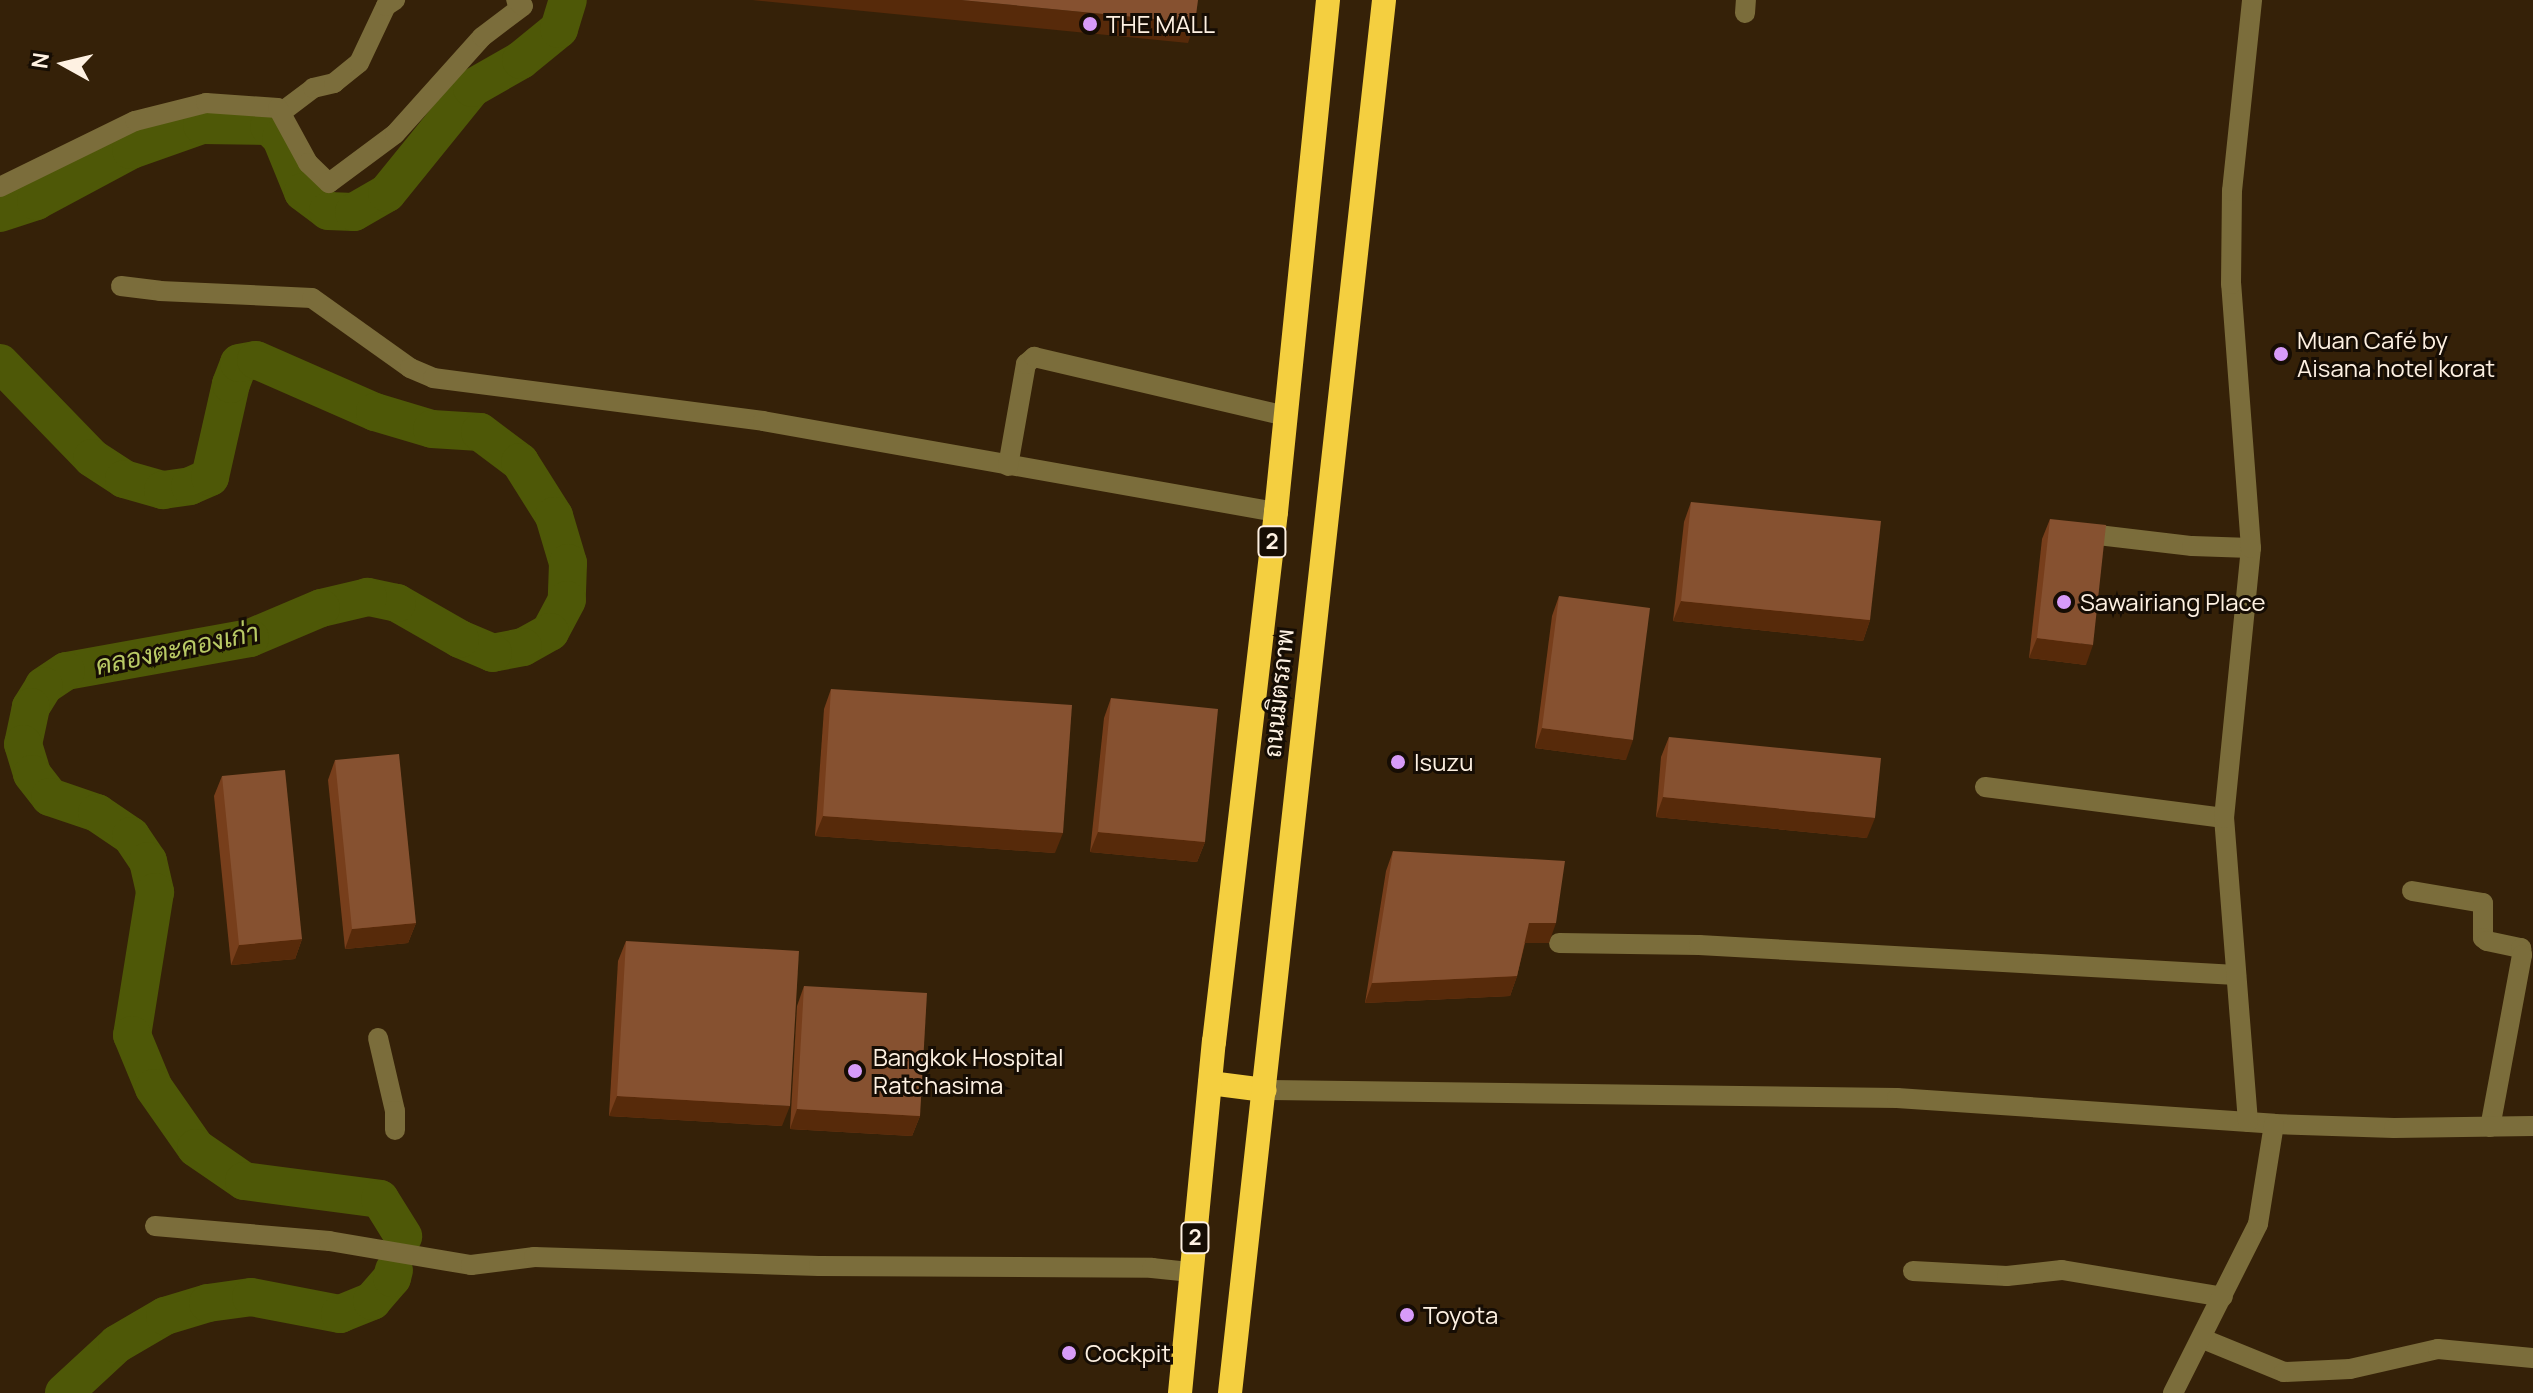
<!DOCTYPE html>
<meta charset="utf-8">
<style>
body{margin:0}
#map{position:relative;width:2533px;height:1393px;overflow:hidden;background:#352108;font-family:Manrope,Sarabun,sans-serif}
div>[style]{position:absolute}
.river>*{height:38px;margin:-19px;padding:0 19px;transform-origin:19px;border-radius:19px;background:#4e5807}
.street>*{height:20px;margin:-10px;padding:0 10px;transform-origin:10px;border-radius:10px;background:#7b6d3b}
.highway>*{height:24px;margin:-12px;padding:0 12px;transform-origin:12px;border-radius:12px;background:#f4cf40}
.wall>*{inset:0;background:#773e1b}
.shaded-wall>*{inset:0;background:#572a0a}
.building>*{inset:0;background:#865130}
.dots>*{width:22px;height:22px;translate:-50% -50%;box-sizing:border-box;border:4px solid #160d04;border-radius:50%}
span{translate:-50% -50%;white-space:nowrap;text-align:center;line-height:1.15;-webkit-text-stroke:6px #160d04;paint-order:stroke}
.shield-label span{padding:2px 6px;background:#160d04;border:2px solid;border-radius:6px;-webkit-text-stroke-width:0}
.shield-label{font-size:22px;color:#fef1e2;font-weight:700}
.poi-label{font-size:24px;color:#fef1e2}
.left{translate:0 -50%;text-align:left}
.street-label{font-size:24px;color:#fef1e2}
.water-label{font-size:26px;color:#b9ca65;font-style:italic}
.north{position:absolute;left:24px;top:24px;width:80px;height:80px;-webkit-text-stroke:6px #160d04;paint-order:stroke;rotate:278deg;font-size:22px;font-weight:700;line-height:32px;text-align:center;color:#fef1e2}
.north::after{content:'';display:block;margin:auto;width:28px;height:36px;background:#fef1e2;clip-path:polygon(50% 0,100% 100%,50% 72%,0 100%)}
</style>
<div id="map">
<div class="river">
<i style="left:0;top:213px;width:38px;rotate:-18deg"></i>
<i style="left:36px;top:201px;width:108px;rotate:-28.2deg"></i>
<i style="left:131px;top:150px;width:75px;rotate:-19.4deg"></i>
<i style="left:202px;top:125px;width:67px;rotate:0.9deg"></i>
<i style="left:269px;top:126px;width:17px;rotate:45deg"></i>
<i style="left:281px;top:138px;width:58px;rotate:67.8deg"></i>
<i style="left:303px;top:192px;width:31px;rotate:37deg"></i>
<i style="left:328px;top:211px;width:26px;rotate:2deg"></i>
<i style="left:354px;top:212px;width:38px;rotate:-30deg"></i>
<i style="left:387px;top:193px;width:135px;rotate:-51deg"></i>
<i style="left:472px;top:88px;width:56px;rotate:-29.7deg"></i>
<i style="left:521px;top:60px;width:49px;rotate:-39.2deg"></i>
<i style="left:559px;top:29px;width:30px;rotate:-73deg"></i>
<i style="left:0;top:363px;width:132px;rotate:45.9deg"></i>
<i style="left:92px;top:458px;width:38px;rotate:33deg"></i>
<i style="left:124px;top:479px;width:41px;rotate:15.8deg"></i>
<i style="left:163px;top:490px;width:27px;rotate:-8deg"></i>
<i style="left:190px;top:486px;width:22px;rotate:-24deg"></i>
<i style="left:210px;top:477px;width:95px;rotate:-77.3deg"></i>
<i style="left:231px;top:384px;width:22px;rotate:-69deg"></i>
<i style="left:239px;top:363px;width:17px;rotate:-10deg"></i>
<i style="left:256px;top:360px;width:130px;rotate:23.6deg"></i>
<i style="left:375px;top:412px;width:59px;rotate:16.6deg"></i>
<i style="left:432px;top:429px;width:48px;rotate:3.6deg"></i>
<i style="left:480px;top:432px;width:50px;rotate:36.9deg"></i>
<i style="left:520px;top:462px;width:64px;rotate:57.8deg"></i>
<i style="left:554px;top:516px;width:49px;rotate:73.4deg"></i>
<i style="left:568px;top:563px;width:37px;rotate:92deg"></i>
<i style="left:567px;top:600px;width:36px;rotate:118deg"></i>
<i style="left:550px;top:632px;width:31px;rotate:151deg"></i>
<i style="left:523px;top:647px;width:31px;rotate:169deg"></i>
<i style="left:493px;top:653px;width:36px;rotate:-157deg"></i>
<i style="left:460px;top:639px;width:73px;rotate:-150.3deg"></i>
<i style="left:397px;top:603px;width:30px;rotate:-168deg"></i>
<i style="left:368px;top:597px;width:48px;rotate:166.8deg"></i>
<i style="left:321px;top:608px;width:77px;rotate:157.1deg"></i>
<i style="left:250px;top:638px;width:187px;rotate:169.8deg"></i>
<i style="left:66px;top:671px;width:27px;rotate:146deg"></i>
<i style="left:44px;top:686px;width:25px;rotate:122deg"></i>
<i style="left:31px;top:707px;width:38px;rotate:102deg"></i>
<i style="left:23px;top:744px;width:31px;rotate:73deg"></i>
<i style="left:32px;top:774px;width:29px;rotate:52deg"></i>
<i style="left:50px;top:797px;width:50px;rotate:18.8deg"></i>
<i style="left:97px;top:813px;width:41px;rotate:34.1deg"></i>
<i style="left:131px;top:836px;width:30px;rotate:56deg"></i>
<i style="left:148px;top:861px;width:32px;rotate:77deg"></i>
<i style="left:155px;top:892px;width:145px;rotate:99.1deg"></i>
<i style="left:132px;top:1035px;width:57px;rotate:67.5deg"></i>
<i style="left:154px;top:1088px;width:73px;rotate:55deg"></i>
<i style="left:196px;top:1148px;width:58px;rotate:34.5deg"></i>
<i style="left:244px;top:1181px;width:137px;rotate:7.5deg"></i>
<i style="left:380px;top:1199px;width:44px;rotate:58.1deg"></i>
<i style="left:64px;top:1393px;width:72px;rotate:-42.8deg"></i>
<i style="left:117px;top:1344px;width:56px;rotate:-30.3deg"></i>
<i style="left:165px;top:1316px;width:45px;rotate:-16.8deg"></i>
<i style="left:208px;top:1303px;width:43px;rotate:-7.9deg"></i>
<i style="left:251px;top:1297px;width:91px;rotate:10.8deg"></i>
<i style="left:340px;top:1314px;width:35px;rotate:-22deg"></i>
<i style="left:372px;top:1301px;width:30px;rotate:-49deg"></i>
<i style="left:392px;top:1278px;width:8px;rotate:-76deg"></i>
</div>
<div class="street">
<i style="left:1745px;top:13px;width:13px;rotate:-86deg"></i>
<i style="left:283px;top:111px;width:38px;rotate:-37deg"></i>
<i style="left:313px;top:88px;width:22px;rotate:-13deg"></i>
<i style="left:334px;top:83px;width:32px;rotate:-39deg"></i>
<i style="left:359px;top:63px;width:63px;rotate:-64.7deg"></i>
<i style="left:386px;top:6px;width:11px;rotate:-34deg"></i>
<i style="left:0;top:187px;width:150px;rotate:-26.1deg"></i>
<i style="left:135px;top:121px;width:73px;rotate:-14.2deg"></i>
<i style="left:206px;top:103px;width:72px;rotate:4deg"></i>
<i style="left:278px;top:108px;width:63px;rotate:61.4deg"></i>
<i style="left:308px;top:163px;width:29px;rotate:44deg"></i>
<i style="left:329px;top:183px;width:82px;rotate:-36.6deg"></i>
<i style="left:395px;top:134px;width:130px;rotate:-48.1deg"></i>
<i style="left:482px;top:37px;width:51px;rotate:-37.1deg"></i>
<i style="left:523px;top:6px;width:9px;rotate:-139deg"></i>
<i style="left:121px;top:286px;width:39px;rotate:7deg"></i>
<i style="left:160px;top:291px;width:152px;rotate:2.6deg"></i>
<i style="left:312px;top:298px;width:120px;rotate:35.5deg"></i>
<i style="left:410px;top:368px;width:25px;rotate:23deg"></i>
<i style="left:433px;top:378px;width:333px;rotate:7.4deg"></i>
<i style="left:763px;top:421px;width:521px;rotate:10.06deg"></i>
<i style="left:1008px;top:466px;width:104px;rotate:-80deg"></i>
<i style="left:1026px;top:364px;width:11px;rotate:-41deg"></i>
<i style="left:1034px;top:357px;width:259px;rotate:13.2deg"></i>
<i style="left:2098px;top:535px;width:95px;rotate:6.7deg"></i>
<i style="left:2192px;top:546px;width:59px;rotate:1.9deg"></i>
<i style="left:1985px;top:787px;width:241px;rotate:7.4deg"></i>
<i style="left:2412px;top:891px;width:72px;rotate:9.6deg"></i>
<i style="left:2483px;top:903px;width:35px;rotate:90deg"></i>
<i style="left:2483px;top:938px;width:5px;rotate:37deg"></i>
<i style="left:2487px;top:941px;width:35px;rotate:12deg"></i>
<i style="left:2521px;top:948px;width:7px;rotate:82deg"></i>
<i style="left:2522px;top:955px;width:175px;rotate:100.5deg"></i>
<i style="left:1559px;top:943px;width:140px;rotate:0.8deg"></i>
<i style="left:1699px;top:945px;width:538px;rotate:3.2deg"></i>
<i style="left:378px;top:1038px;width:75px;rotate:76.9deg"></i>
<i style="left:395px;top:1111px;width:19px;rotate:90deg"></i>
<i style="left:1265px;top:1090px;width:632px;rotate:0.73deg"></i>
<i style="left:1897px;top:1098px;width:378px;rotate:3.9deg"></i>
<i style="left:2274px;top:1124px;width:120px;rotate:1.9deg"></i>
<i style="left:2394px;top:1128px;width:139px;rotate:-0.8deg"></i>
<i style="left:2248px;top:1122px;width:305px;rotate:-94.5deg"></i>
<i style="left:2224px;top:818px;width:271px;rotate:-84.3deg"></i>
<i style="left:2251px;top:548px;width:265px;rotate:-94.3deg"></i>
<i style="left:2231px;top:284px;width:93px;rotate:-89.4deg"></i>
<i style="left:2232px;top:191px;width:192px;rotate:-84deg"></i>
<i style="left:155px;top:1226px;width:175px;rotate:4.9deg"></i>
<i style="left:329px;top:1241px;width:144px;rotate:9.6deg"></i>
<i style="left:471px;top:1265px;width:64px;rotate:-7.2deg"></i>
<i style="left:534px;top:1257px;width:285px;rotate:1.8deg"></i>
<i style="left:819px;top:1266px;width:333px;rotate:0.3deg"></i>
<i style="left:1152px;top:1268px;width:39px;rotate:6deg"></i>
<i style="left:1913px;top:1271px;width:94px;rotate:3deg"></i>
<i style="left:2007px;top:1276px;width:55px;rotate:-6.2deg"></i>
<i style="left:2062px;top:1270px;width:163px;rotate:9.5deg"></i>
<i style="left:2203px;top:1339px;width:87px;rotate:22.2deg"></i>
<i style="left:2284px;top:1372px;width:66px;rotate:-2.6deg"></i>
<i style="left:2350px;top:1369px;width:90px;rotate:-12.8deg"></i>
<i style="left:2438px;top:1349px;width:95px;rotate:5.4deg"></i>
<i style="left:2173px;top:1393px;width:189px;rotate:-63.3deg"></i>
<i style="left:2258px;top:1224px;width:101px;rotate:-80.9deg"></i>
</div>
<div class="highway">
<i style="left:1210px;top:1083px;width:55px;rotate:7.3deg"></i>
<i style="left:1180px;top:1393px;width:353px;rotate:-84.5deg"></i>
<i style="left:1214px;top:1042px;width:534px;rotate:-83.33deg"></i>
<i style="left:1276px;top:512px;width:515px;rotate:-84.2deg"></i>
<i style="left:1230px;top:1393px;width:1401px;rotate:-83.69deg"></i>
</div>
<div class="wall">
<i style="clip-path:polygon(1691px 502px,1870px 620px,1863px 641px,1673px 621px,1684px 522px)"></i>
<i style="clip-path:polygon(2050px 519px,2086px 665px,2029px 658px,2042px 539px)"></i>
<i style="clip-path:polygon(1559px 596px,1626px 760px,1535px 748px,1552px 616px)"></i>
<i style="clip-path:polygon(831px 689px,1055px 853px,815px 836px,824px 709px)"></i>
<i style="clip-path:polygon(1111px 698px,1205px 842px,1197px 862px,1090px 852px,1104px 718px)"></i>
<i style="clip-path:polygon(1669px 737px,1867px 838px,1656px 817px,1661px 757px)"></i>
<i style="clip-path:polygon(335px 760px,416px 923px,408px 943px,345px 949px,328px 780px)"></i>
<i style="clip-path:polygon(222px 776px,302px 939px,295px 959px,231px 965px,214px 796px)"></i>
<i style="clip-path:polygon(1393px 851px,1549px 943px,1525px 943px,1517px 976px,1510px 996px,1365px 1003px,1386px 871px)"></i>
<i style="clip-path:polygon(626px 941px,782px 1126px,609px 1116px,618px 961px)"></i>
<i style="clip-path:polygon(804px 986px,920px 1116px,912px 1136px,790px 1129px,797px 1006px)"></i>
</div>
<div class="shaded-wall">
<i style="clip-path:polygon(752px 0,961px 0,1195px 23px,1188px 43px)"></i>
<i style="clip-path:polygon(1681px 601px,1870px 620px,1863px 641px,1673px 621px)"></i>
<i style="clip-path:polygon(2037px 638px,2093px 645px,2086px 665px,2029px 658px)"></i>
<i style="clip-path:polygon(1542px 728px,1633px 740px,1626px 760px,1535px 748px)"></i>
<i style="clip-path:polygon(1663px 797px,1875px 818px,1867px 838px,1656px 817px)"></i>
<i style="clip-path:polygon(823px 816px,1063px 833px,1055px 853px,815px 836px)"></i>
<i style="clip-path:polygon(1098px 832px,1205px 842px,1197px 862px,1090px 852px)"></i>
<i style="clip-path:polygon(416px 923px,408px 943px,345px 949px,352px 929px)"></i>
<i style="clip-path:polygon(1529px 923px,1556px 923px,1549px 943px,1522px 943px)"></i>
<i style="clip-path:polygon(302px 939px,295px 959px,231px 965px,239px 945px)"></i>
<i style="clip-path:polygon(1517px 976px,1510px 996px,1365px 1003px,1372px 983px)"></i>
<i style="clip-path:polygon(617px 1096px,790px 1106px,782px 1126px,609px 1116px)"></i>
<i style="clip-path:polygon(797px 1109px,920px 1116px,912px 1136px,790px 1129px)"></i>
</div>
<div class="building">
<i style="clip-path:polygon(961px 0,1198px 0,1195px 23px)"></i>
<i style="clip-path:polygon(1691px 502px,1881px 521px,1870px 620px,1681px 601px)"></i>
<i style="clip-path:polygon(2050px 519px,2106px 525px,2093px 645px,2037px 638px)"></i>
<i style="clip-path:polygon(1559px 596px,1650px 608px,1633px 740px,1542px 728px)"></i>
<i style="clip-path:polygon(831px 689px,1072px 705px,1063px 833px,823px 816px)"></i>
<i style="clip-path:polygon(1111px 698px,1218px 709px,1205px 842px,1098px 832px)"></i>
<i style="clip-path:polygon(1669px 737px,1881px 758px,1875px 818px,1663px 797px)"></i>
<i style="clip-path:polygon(399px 754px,416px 923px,352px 929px,335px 760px)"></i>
<i style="clip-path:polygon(285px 770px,302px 939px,239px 945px,222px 776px)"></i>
<i style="clip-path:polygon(1393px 851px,1565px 861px,1556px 923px,1529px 923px,1517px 976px,1372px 983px)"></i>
<i style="clip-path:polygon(626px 941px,799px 951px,790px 1106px,617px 1096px)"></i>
<i style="clip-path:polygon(804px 986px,927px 993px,920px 1116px,797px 1109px)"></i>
</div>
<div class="dots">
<i style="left:1090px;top:24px;background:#d79bf9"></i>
<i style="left:2281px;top:354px;background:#d79bf9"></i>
<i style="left:2064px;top:602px;background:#d79bf9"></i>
<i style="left:1398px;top:762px;background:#d79bf9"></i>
<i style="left:855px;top:1071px;background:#d79bf9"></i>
<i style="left:1407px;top:1315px;background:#d79bf9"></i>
<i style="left:1069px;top:1353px;background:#d79bf9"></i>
</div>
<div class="shield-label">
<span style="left:1272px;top:542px">2</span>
<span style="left:1195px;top:1238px">2</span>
</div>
<div class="poi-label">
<span class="left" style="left:1106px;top:24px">THE MALL</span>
<span class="left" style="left:2297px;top:354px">Muan Café by<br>Aisana hotel korat</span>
<span class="left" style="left:2080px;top:602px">Sawairiang Place</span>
<span class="left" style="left:1414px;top:762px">Isuzu</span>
<span class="left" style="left:873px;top:1071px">Bangkok Hospital<br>Ratchasima</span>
<span class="left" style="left:1423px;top:1315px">Toyota</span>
<span class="left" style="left:1085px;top:1353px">Cockpit</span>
</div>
<div class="street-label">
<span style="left:1278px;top:693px;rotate:-84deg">ถนนมิตรภาพ</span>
</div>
<div class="water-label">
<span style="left:177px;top:649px;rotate:-12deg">คลองตะคองเก่า</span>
</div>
<div class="north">N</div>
</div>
